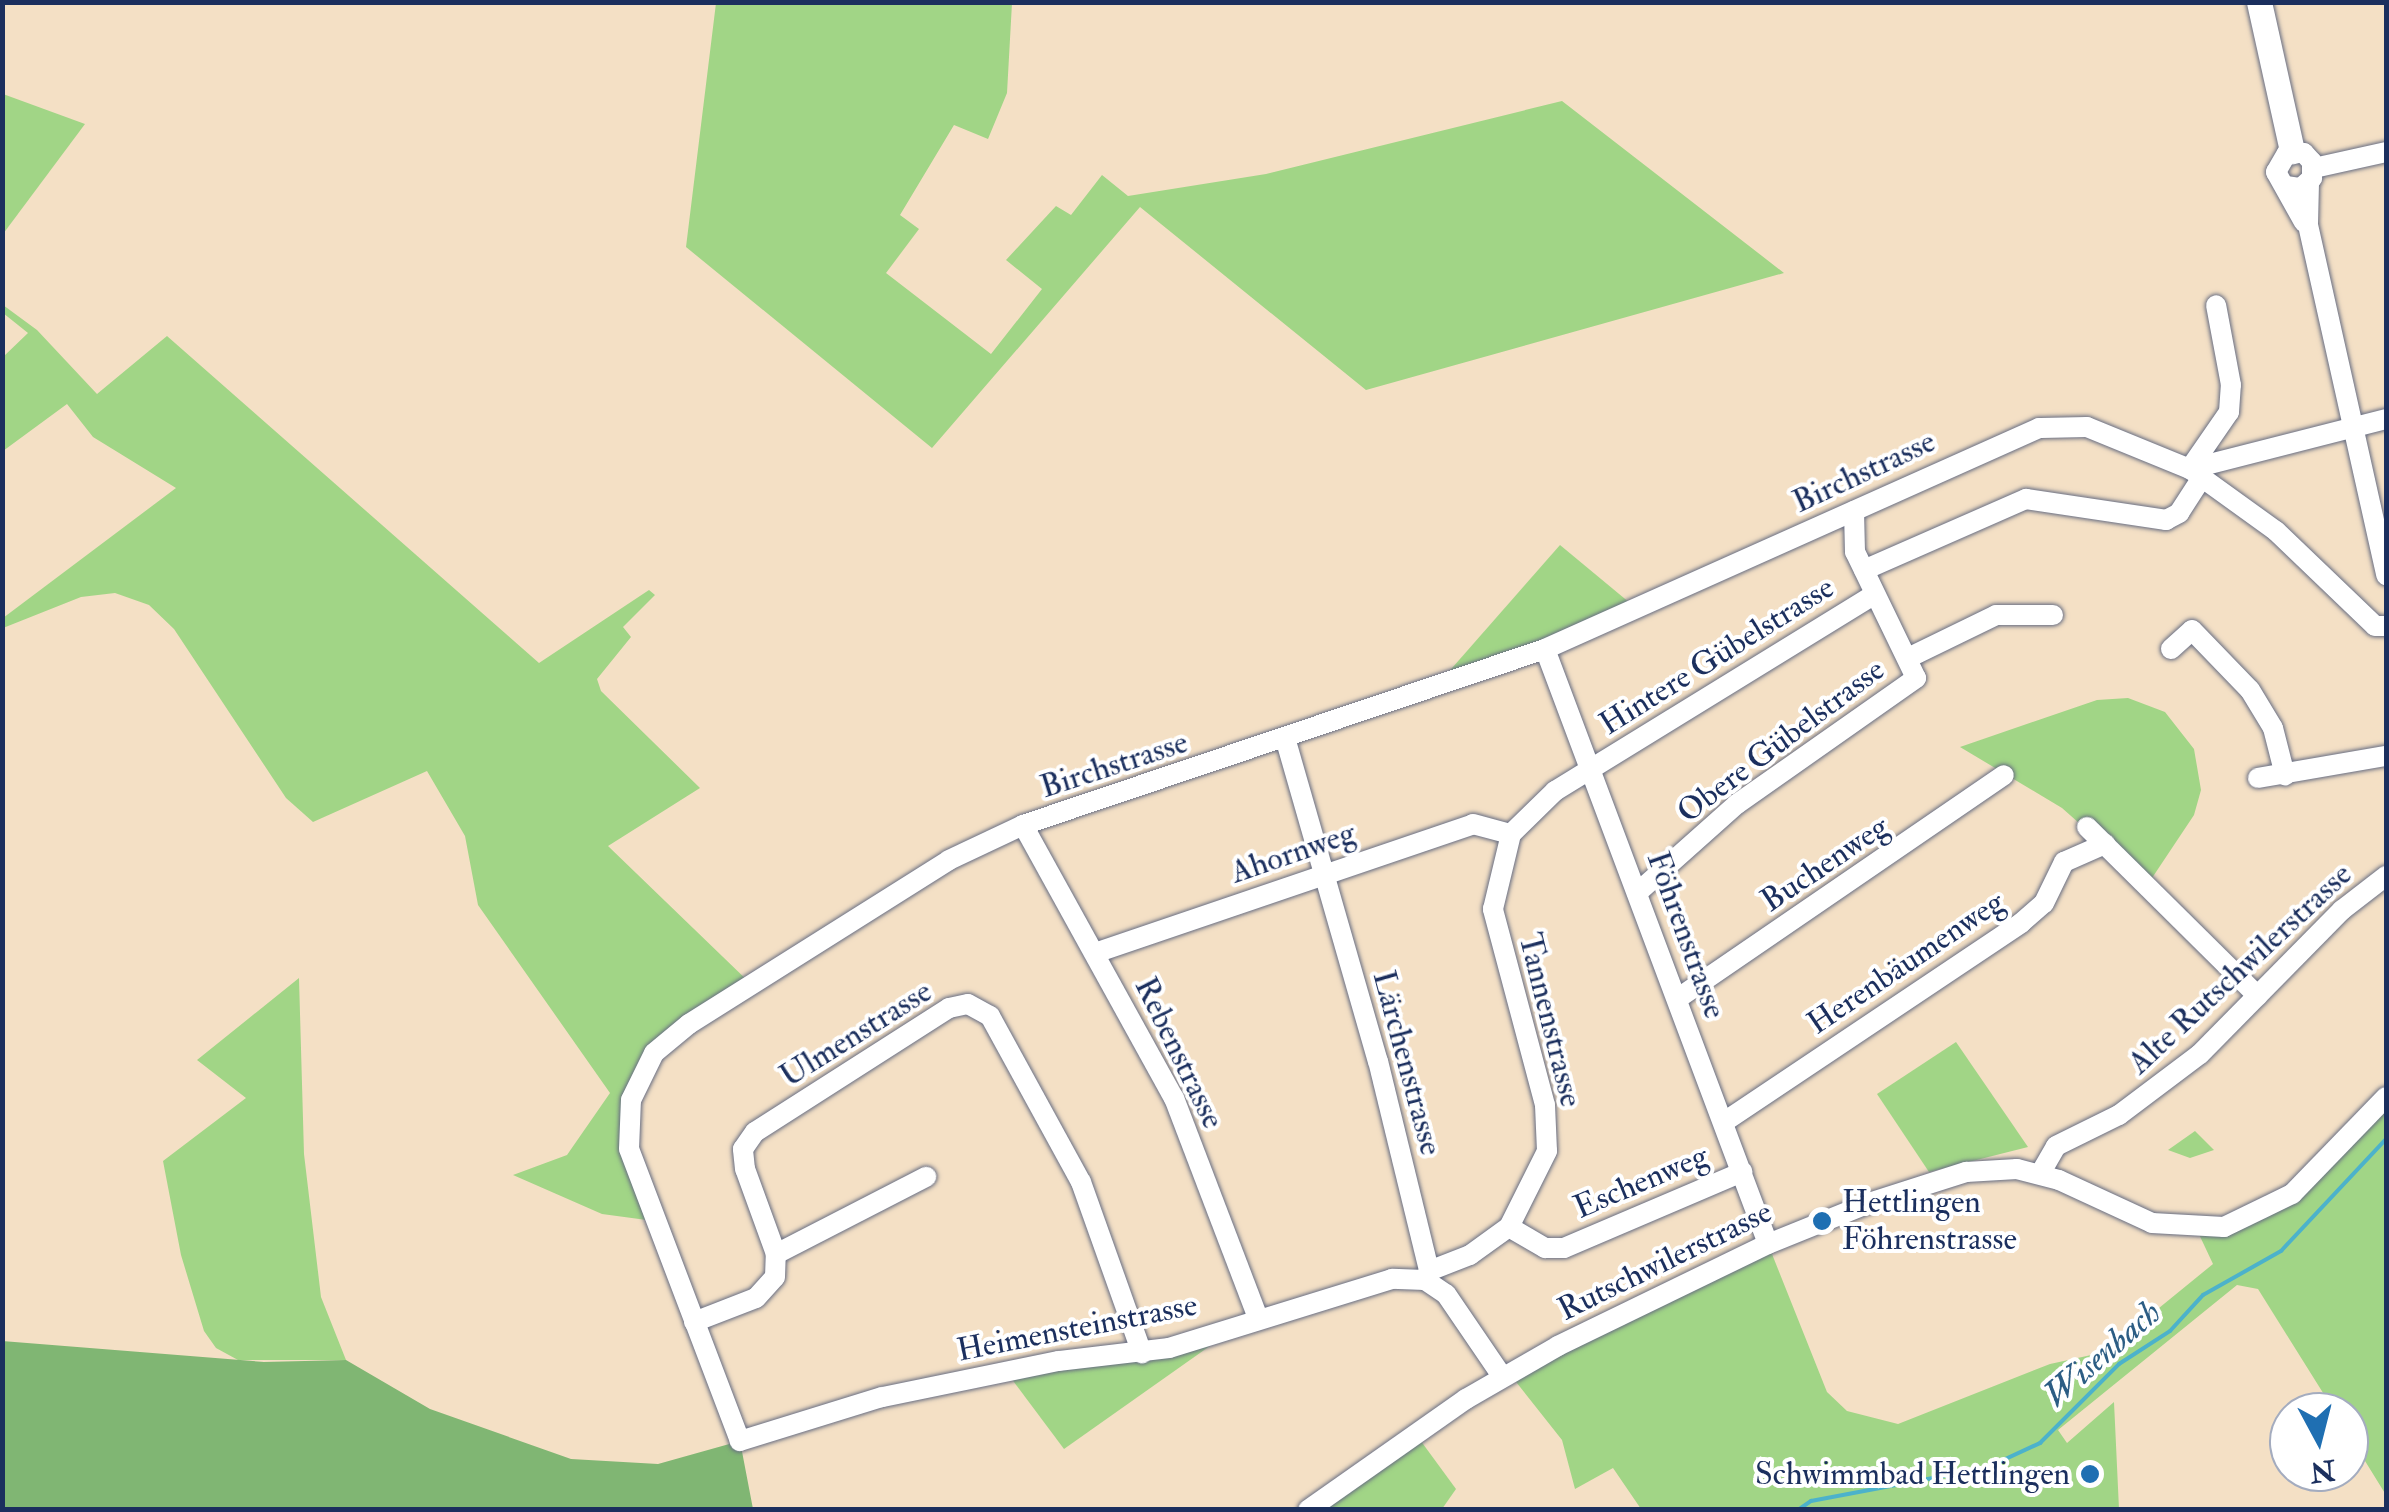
<!DOCTYPE html>
<meta charset="utf-8">
<style>
body{margin:0}
#map{position:relative;width:2389px;height:1512px;overflow:hidden;background:#f4e0c5;font-family:"IM FELL Double Pica",serif}
div>[style]{position:absolute}
.green>*{inset:0;background:#a1d586}
.forest>*{inset:0;background:#80b673}
.stream>*{height:4px;margin:-2px;padding:0 2px;transform-origin:2px;border-radius:2px;background:#4cb2cb}
.roads{filter:drop-shadow(0 0 2px #676d82) drop-shadow(0 0 2px #676d82)}
.minor>*{height:20px;margin:-10px;padding:0 10px;transform-origin:10px;border-radius:10px;background:#fff}
.major>*{height:25px;margin:-12.5px;padding:0 12.5px;transform-origin:12.5px;border-radius:12.5px;background:#fff}
.dots>*{width:28px;height:28px;translate:-50% -50%;box-sizing:border-box;border:5px solid #fff;border-radius:50%}
span{translate:-50% -50%;white-space:nowrap;text-align:center;line-height:1.15;-webkit-text-stroke:8px #fff;paint-order:stroke}
.street-label{font-size:32px;color:#1b2f5e}
.poi-label{font-size:32px;color:#1b2f5e}
.left{translate:0 -50%;text-align:left}
.right{translate:-100% -50%;text-align:right}
.water-label{font-size:35px;color:#2c5d84;font-style:italic}
.frame{position:absolute;inset:0;border:5px solid #1b2f5e;pointer-events:none}
.north{position:absolute;left:2269px;top:1392px;width:100px;height:100px;box-sizing:border-box;background:#fff;border:2px solid #a4acbf;border-radius:50%;rotate:173deg;font-size:28px;font-weight:700;line-height:40px;text-align:center;color:#1b2f5e}
.north::after{content:'';display:block;margin:auto;width:35px;height:45px;background:#1f6fb2;clip-path:polygon(50% 0,100% 100%,50% 72%,0 100%)}
</style>
<div id="map">
<div class="green">
<i style="clip-path:polygon(1012px 3px,1007px 93px,988px 139px,954px 125px,900px 215px,919px 229px,886px 273px,991px 354px,1042px 289px,1006px 260px,1056px 206px,1071px 215px,1102px 175px,1128px 196px,1266px 174px,1562px 101px,1784px 273px,1366px 390px,1140px 207px,932px 448px,686px 247px,716px 3px)"></i>
<i style="clip-path:polygon(3px 94px,85px 124px,3px 234px,2px 94px)"></i>
<i style="clip-path:polygon(3px 305px,37px 330px,97px 394px,167px 336px,539px 663px,649px 590px,655px 595px,623px 627px,631px 637px,597px 679px,601px 691px,700px 788px,608px 846px,751px 984px,689px 1024px,631px 1100px,629px 1149px,654px 1221px,602px 1214px,513px 1175px,567px 1155px,610px 1093px,478px 905px,465px 836px,427px 771px,313px 822px,286px 798px,174px 629px,149px 605px,115px 593px,81px 597px,3px 628px,3px 618px,176px 488px,93px 437px,67px 404px,3px 451px,3px 357px,28px 333px,3px 313px)"></i>
<i style="clip-path:polygon(1560px 545px,1636px 608px,1431px 692px)"></i>
<i style="clip-path:polygon(2128px 698px,2165px 712px,2194px 749px,2201px 790px,2194px 815px,2148px 884px,2062px 808px,1960px 747px,2097px 700px)"></i>
<i style="clip-path:polygon(299px 978px,304px 1154px,321px 1297px,346px 1360px,238px 1360px,216px 1348px,204px 1331px,181px 1255px,163px 1161px,246px 1098px,197px 1060px)"></i>
<i style="clip-path:polygon(1956px 1042px,2028px 1147px,1929px 1172px,1877px 1094px)"></i>
<i style="clip-path:polygon(2386px 1097px,2386px 1495px,2349px 1435px,2349px 1412px,2335px 1412px,2258px 1289px,2237px 1285px,2058px 1430px,2067px 1443px,2114px 1402px,2119px 1509px,1641px 1509px,1613px 1468px,1575px 1489px,1562px 1440px,1509px 1373px,1768px 1244px,1827px 1392px,1847px 1411px,1898px 1424px,2050px 1364px,2105px 1352px,2213px 1264px,2197px 1230px,2249px 1219px)"></i>
<i style="clip-path:polygon(2195px 1131px,2214px 1150px,2190px 1158px,2168px 1150px)"></i>
<i style="clip-path:polygon(1241px 1324px,1064px 1449px,1005px 1370px)"></i>
<i style="clip-path:polygon(1415px 1433px,1456px 1489px,1442px 1509px,1308px 1510px)"></i>
</div>
<div class="forest">
<i style="clip-path:polygon(2px 1341px,264px 1362px,346px 1360px,430px 1409px,571px 1459px,658px 1464px,740px 1441px,753px 1509px,3px 1509px)"></i>
</div>
<div class="stream">
<i style="left:1798px;top:1510px;width:16px;rotate:-35deg"></i>
<i style="left:1811px;top:1501px;width:178px;rotate:-10.7deg"></i>
<i style="left:1986px;top:1468px;width:60px;rotate:-24.8deg"></i>
<i style="left:2040px;top:1443px;width:112px;rotate:-45deg"></i>
<i style="left:2119px;top:1364px;width:61px;rotate:-32.9deg"></i>
<i style="left:2170px;top:1331px;width:49px;rotate:-47.5deg"></i>
<i style="left:2203px;top:1295px;width:90px;rotate:-29.4deg"></i>
<i style="left:2281px;top:1251px;width:154px;rotate:-46.8deg"></i>
</div>
<div class="roads">
<div class="minor">
<i style="left:2314px;top:168px;width:74px;rotate:-12.5deg"></i>
<i style="left:2309px;top:183px;width:42px;rotate:91.4deg"></i>
<i style="left:2308px;top:225px;width:359px;rotate:77.4deg"></i>
<i style="left:2286px;top:186px;width:15px;rotate:8deg"></i>
<i style="left:2301px;top:188px;width:15px;rotate:-42deg"></i>
<i style="left:2312px;top:178px;width:16px;rotate:-90deg"></i>
<i style="left:2312px;top:162px;width:12px;rotate:-132deg"></i>
<i style="left:2304px;top:153px;width:17px;rotate:180deg"></i>
<i style="left:2287px;top:153px;width:22px;rotate:120deg"></i>
<i style="left:2276px;top:172px;width:57px;rotate:60.8deg"></i>
<i style="left:2191px;top:467px;width:67px;rotate:-55.4deg"></i>
<i style="left:2229px;top:412px;width:27px;rotate:-86deg"></i>
<i style="left:2231px;top:385px;width:81px;rotate:-100.6deg"></i>
<i style="left:2190px;top:469px;width:202px;rotate:-14.3deg"></i>
<i style="left:1864px;top:570px;width:177px;rotate:-23.7deg"></i>
<i style="left:2026px;top:499px;width:142px;rotate:8.5deg"></i>
<i style="left:2166px;top:520px;width:15px;rotate:-28deg"></i>
<i style="left:2179px;top:513px;width:40px;rotate:-57.1deg"></i>
<i style="left:1545px;top:649px;width:635px;rotate:69.45deg"></i>
<i style="left:2171px;top:649px;width:28px;rotate:-42deg"></i>
<i style="left:2192px;top:630px;width:83px;rotate:46deg"></i>
<i style="left:2250px;top:690px;width:44px;rotate:58.8deg"></i>
<i style="left:2273px;top:728px;width:49px;rotate:75.7deg"></i>
<i style="left:1910px;top:657px;width:96px;rotate:-26deg"></i>
<i style="left:1996px;top:615px;width:57px"></i>
<i style="left:1286px;top:741px;width:333px;rotate:74deg"></i>
<i style="left:1378px;top:1061px;width:216px;rotate:76.3deg"></i>
<i style="left:1429px;top:1271px;width:10px;rotate:114deg"></i>
<i style="left:1425px;top:1280px;width:25px;rotate:34deg"></i>
<i style="left:1446px;top:1294px;width:99px;rotate:55.7deg"></i>
<i style="left:2258px;top:778px;width:130px;rotate:-9.8deg"></i>
<i style="left:1023px;top:825px;width:312px;rotate:61.1deg"></i>
<i style="left:1174px;top:1098px;width:235px;rotate:69.1deg"></i>
<i style="left:2087px;top:827px;width:240px;rotate:44.7deg"></i>
<i style="left:1637px;top:893px;width:134px;rotate:-41.7deg"></i>
<i style="left:1737px;top:804px;width:219px;rotate:-35.1deg"></i>
<i style="left:1916px;top:678px;width:140px;rotate:-115.8deg"></i>
<i style="left:1855px;top:552px;width:41px;rotate:-91.4deg"></i>
<i style="left:1095px;top:953px;width:399px;rotate:-18.8deg"></i>
<i style="left:1473px;top:824px;width:39px;rotate:15deg"></i>
<i style="left:1677px;top:999px;width:396px;rotate:-34.4deg"></i>
<i style="left:1724px;top:1122px;width:358px;rotate:-33.8deg"></i>
<i style="left:2021px;top:923px;width:30px;rotate:-41deg"></i>
<i style="left:2044px;top:903px;width:46px;rotate:-64deg"></i>
<i style="left:2064px;top:862px;width:45px;rotate:-23.7deg"></i>
<i style="left:2040px;top:1174px;width:32px;rotate:-60deg"></i>
<i style="left:2056px;top:1146px;width:70px;rotate:-26.2deg"></i>
<i style="left:2119px;top:1115px;width:101px;rotate:-37deg"></i>
<i style="left:2200px;top:1054px;width:202px;rotate:-45.4deg"></i>
<i style="left:2342px;top:910px;width:56px;rotate:-37.7deg"></i>
<i style="left:1509px;top:1227px;width:42px;rotate:30.3deg"></i>
<i style="left:1545px;top:1248px;width:19px"></i>
<i style="left:1564px;top:1248px;width:194px;rotate:-23.1deg"></i>
<i style="left:776px;top:1254px;width:169px;rotate:-27.2deg"></i>
<i style="left:1429px;top:1271px;width:44px;rotate:-21.3deg"></i>
<i style="left:1470px;top:1255px;width:48px;rotate:-35.7deg"></i>
<i style="left:1509px;top:1227px;width:85px;rotate:-63.4deg"></i>
<i style="left:1547px;top:1151px;width:46px;rotate:-92.5deg"></i>
<i style="left:1545px;top:1105px;width:203px;rotate:-104.9deg"></i>
<i style="left:1493px;top:909px;width:77px;rotate:-76.5deg"></i>
<i style="left:1511px;top:834px;width:62px;rotate:-44.3deg"></i>
<i style="left:1555px;top:791px;width:374px;rotate:-31.6deg"></i>
<i style="left:1425px;top:1280px;width:33px;rotate:-178deg"></i>
<i style="left:1392px;top:1279px;width:233px;rotate:162.8deg"></i>
<i style="left:1169px;top:1348px;width:112px;rotate:173.3deg"></i>
<i style="left:1058px;top:1361px;width:180px;rotate:168.4deg"></i>
<i style="left:882px;top:1397px;width:149px;rotate:162.8deg"></i>
<i style="left:740px;top:1441px;width:312px;rotate:-110.8deg"></i>
<i style="left:629px;top:1149px;width:49px;rotate:-87.7deg"></i>
<i style="left:631px;top:1100px;width:52px;rotate:-63.9deg"></i>
<i style="left:654px;top:1053px;width:45px;rotate:-39.6deg"></i>
<i style="left:689px;top:1024px;width:307px;rotate:-32.2deg"></i>
<i style="left:949px;top:860px;width:82px;rotate:-25.3deg"></i>
<i style="left:1023px;top:825px;width:551px;rotate:-18.63deg"></i>
<i style="left:1545px;top:649px;width:541px;rotate:-24.1deg"></i>
<i style="left:2039px;top:428px;width:48px;rotate:-1.2deg"></i>
<i style="left:2087px;top:427px;width:111px;rotate:22.2deg"></i>
<i style="left:2190px;top:469px;width:106px;rotate:35.8deg"></i>
<i style="left:2276px;top:531px;width:137px;rotate:43.8deg"></i>
<i style="left:2375px;top:626px;width:11px"></i>
<i style="left:694px;top:1322px;width:66px;rotate:-21.2deg"></i>
<i style="left:756px;top:1298px;width:28px;rotate:-48deg"></i>
<i style="left:775px;top:1277px;width:23px;rotate:-88deg"></i>
<i style="left:776px;top:1254px;width:90px;rotate:-110deg"></i>
<i style="left:745px;top:1169px;width:20px;rotate:-96deg"></i>
<i style="left:743px;top:1149px;width:21px;rotate:-55deg"></i>
<i style="left:755px;top:1132px;width:230px;rotate:-32.6deg"></i>
<i style="left:949px;top:1008px;width:19px;rotate:-12deg"></i>
<i style="left:968px;top:1004px;width:25px;rotate:29deg"></i>
<i style="left:990px;top:1016px;width:189px;rotate:61.3deg"></i>
<i style="left:1081px;top:1182px;width:182px;rotate:70.4deg"></i>
<i style="left:1308px;top:1510px;width:193px;rotate:-35.1deg"></i>
<i style="left:1466px;top:1399px;width:106px;rotate:-29.9deg"></i>
<i style="left:1558px;top:1346px;width:233px;rotate:-25.9deg"></i>
<i style="left:1768px;top:1244px;width:112px;rotate:-22deg"></i>
<i style="left:1872px;top:1202px;width:99px;rotate:-17.7deg"></i>
<i style="left:1966px;top:1172px;width:51px;rotate:-3.4deg"></i>
<i style="left:2017px;top:1169px;width:43px;rotate:14.7deg"></i>
<i style="left:2059px;top:1180px;width:102px;rotate:24.8deg"></i>
<i style="left:2152px;top:1223px;width:72px;rotate:3.2deg"></i>
<i style="left:2224px;top:1227px;width:76px;rotate:-25.9deg"></i>
<i style="left:2292px;top:1194px;width:135px;rotate:-45.9deg"></i>
</div>
<div class="major">
<i style="left:2259px;top:2px;width:153px;rotate:77.5deg"></i>
</div>
</div>
<div class="dots">
<i style="left:1822px;top:1221px;background:#1f6fb2"></i>
<i style="left:2090px;top:1474px;background:#1f6fb2"></i>
</div>
<div class="street-label">
<span style="left:1864px;top:472px;rotate:-25deg">Birchstrasse</span>
<span style="left:1717px;top:656px;rotate:-32deg">Hintere Gübelstrasse</span>
<span style="left:1781px;top:741px;rotate:-37deg">Obere Gübelstrasse</span>
<span style="left:1114px;top:765px;rotate:-18deg">Birchstrasse</span>
<span style="left:1293px;top:853px;rotate:-19deg">Ahornweg</span>
<span style="left:1825px;top:864px;rotate:-34deg">Buchenweg</span>
<span style="left:1686px;top:935px;rotate:70deg">Föhrenstrasse</span>
<span style="left:1906px;top:963px;rotate:-34deg">Herenbäumenweg</span>
<span style="left:2240px;top:969px;rotate:-43deg">Alte Rutschwilerstrasse</span>
<span style="left:1550px;top:1020px;rotate:76deg">Tannenstrasse</span>
<span style="left:856px;top:1034px;rotate:-32deg">Ulmenstrasse</span>
<span style="left:1179px;top:1053px;rotate:64deg">Rebenstrasse</span>
<span style="left:1407px;top:1063px;rotate:75deg">Lärchenstrasse</span>
<span style="left:1641px;top:1182px;rotate:-23deg">Eschenweg</span>
<span style="left:1665px;top:1261px;rotate:-26deg">Rutschwilerstrasse</span>
<span style="left:1077px;top:1328px;rotate:-11deg">Heimensteinstrasse</span>
</div>
<div class="poi-label">
<span class="left" style="left:1842px;top:1221px">Hettlingen<br>Föhrenstrasse</span>
<span class="right" style="left:2070px;top:1474px">Schwimmbad Hettlingen</span>
</div>
<div class="water-label">
<span style="left:2102px;top:1354px;rotate:-41deg">Wisenbach</span>
</div>
<div class="frame"></div>
<div class="north">N</div>
</div>
